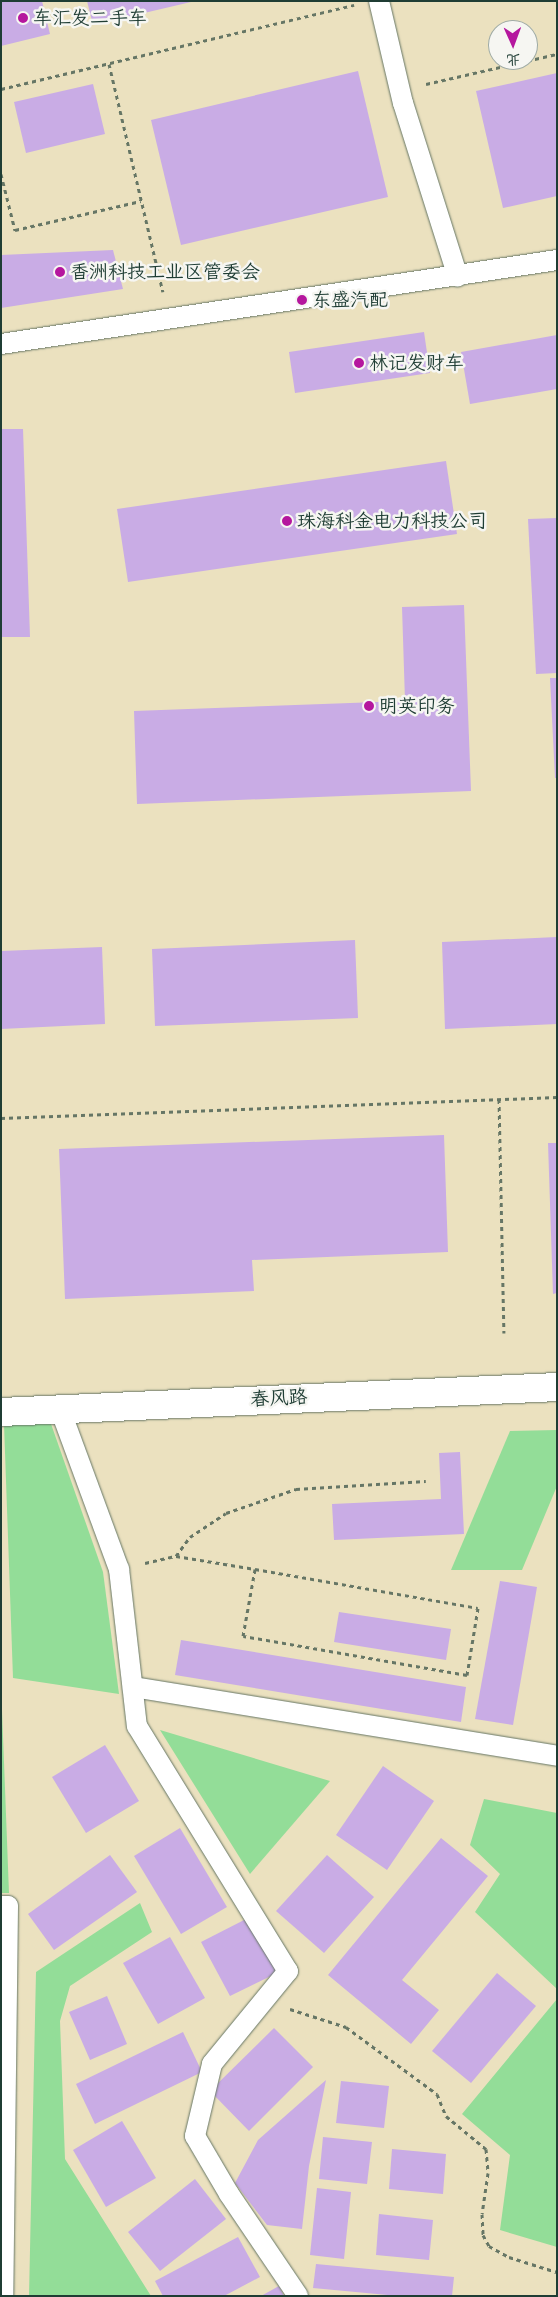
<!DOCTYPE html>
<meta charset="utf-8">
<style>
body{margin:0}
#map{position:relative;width:558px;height:2297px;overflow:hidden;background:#ebe1bf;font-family:Itim,"LXGW WenKai TC",sans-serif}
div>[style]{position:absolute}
.green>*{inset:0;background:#93dd98}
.building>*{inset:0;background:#c9ace5}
.path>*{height:3px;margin-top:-1.5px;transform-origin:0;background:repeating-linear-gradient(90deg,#667665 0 4px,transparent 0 8px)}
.roads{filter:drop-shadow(0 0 1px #667665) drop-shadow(0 0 1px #667665)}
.lane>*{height:20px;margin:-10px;padding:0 10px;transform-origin:10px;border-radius:10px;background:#fff}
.street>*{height:28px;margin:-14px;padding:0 14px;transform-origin:14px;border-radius:14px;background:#fff}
.dots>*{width:14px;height:14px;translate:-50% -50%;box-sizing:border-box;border:2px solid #f6f6f2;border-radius:50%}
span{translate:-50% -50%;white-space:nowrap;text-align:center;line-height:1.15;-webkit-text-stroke:5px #f6f6f2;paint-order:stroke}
.poi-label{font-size:19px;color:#1f3d34}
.left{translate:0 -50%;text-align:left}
.street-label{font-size:19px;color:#1f3d34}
.frame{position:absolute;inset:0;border:2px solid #1f3d34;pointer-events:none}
.north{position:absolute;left:488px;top:20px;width:50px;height:50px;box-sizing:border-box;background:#f6f6f2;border:1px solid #a0aca6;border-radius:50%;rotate:178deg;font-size:14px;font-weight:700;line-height:20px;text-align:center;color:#1f3d34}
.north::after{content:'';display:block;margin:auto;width:18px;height:22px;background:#b5179e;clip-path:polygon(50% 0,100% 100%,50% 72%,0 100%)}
</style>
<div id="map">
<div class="green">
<i style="clip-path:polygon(50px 1421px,103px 1572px,119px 1694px,13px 1678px,4px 1424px)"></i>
<i style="clip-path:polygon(557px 1430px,557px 1486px,522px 1570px,451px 1570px,510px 1431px)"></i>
<i style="clip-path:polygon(1px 1684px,9px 1893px,1px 1893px)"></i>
<i style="clip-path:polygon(160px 1730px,330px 1781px,250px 1874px)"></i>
<i style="clip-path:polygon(484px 1799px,557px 1813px,557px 1989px,475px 1912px,500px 1874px,470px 1845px)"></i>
<i style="clip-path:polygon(140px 1903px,152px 1932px,70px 1986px,60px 2021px,65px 2159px,151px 2296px,29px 2296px,36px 1972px)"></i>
<i style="clip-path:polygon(557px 1999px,557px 2247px,500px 2230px,510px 2155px,462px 2114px)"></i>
</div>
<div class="building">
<i style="clip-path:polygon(1px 1px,42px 1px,50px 34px,1px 46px)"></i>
<i style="clip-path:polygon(87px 1px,191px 1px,191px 2px,93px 25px)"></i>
<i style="clip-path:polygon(358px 71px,388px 197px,181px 245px,151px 120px)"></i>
<i style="clip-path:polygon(557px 73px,557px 196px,503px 208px,476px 91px)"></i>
<i style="clip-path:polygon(93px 84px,105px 134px,26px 153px,14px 102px)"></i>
<i style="clip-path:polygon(113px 250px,123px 289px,1px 308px,1px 255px)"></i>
<i style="clip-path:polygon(424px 332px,430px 373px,295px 393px,289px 352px)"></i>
<i style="clip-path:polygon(557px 335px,557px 389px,470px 404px,461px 352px)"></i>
<i style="clip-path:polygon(1px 429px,23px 429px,30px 637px,1px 637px)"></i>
<i style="clip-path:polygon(446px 461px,457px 534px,128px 582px,117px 509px)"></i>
<i style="clip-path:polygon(557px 518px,557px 673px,536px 674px,528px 519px)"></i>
<i style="clip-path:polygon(464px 605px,471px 791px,137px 804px,134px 711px,405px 701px,402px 607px)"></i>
<i style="clip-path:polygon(550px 678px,557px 678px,557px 778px,555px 778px)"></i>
<i style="clip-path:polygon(557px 937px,557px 1024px,445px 1029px,442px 942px)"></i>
<i style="clip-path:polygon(355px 940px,358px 1018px,155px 1026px,152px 949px)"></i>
<i style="clip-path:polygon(102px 947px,105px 1024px,1px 1029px,1px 951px)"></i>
<i style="clip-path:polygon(444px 1135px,448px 1252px,252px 1260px,254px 1291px,65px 1299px,59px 1149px)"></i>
<i style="clip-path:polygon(548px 1143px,557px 1143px,557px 1293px,553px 1294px)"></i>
<i style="clip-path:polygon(460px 1452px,464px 1534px,334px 1540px,332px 1504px,441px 1499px,439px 1453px)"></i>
<i style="clip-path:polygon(500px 1581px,537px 1587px,513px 1725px,475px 1719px)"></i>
<i style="clip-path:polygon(339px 1612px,451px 1629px,446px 1660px,334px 1642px)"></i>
<i style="clip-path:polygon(181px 1640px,466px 1687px,461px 1722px,175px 1675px)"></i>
<i style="clip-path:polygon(105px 1745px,139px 1801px,86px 1833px,52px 1777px)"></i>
<i style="clip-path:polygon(383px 1766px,434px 1801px,387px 1870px,336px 1835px)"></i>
<i style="clip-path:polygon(180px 1828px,227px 1907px,181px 1934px,134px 1856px)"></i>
<i style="clip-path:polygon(441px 1838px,488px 1876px,402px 1980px,439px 2010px,411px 2044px,328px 1975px)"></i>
<i style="clip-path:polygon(110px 1855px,137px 1892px,54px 1950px,28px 1914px)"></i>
<i style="clip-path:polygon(327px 1855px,374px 1897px,324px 1953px,276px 1911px)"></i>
<i style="clip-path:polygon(248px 1918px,277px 1973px,230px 1996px,201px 1942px)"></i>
<i style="clip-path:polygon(170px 1937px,205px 1998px,158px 2024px,123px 1963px)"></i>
<i style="clip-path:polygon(497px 1973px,536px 2006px,471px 2083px,432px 2051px)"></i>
<i style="clip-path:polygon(107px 1996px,127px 2044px,90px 2060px,69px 2012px)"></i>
<i style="clip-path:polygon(274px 2028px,313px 2067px,249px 2131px,210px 2091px)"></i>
<i style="clip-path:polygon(183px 2032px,202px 2072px,95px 2124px,76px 2084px)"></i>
<i style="clip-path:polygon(326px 2080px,309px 2166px,302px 2229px,267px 2225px,235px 2183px,258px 2140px)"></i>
<i style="clip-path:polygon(341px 2081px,389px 2086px,384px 2128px,336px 2123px)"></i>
<i style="clip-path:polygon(122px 2121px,156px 2178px,106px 2207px,73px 2150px)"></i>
<i style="clip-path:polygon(323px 2137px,372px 2142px,367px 2184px,319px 2179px)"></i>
<i style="clip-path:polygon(392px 2149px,446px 2154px,443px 2194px,389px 2189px)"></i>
<i style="clip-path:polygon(195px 2179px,226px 2219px,160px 2271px,128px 2232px)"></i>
<i style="clip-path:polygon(317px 2188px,351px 2192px,344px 2259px,310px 2255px)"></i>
<i style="clip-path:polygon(379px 2214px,433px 2220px,429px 2260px,376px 2255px)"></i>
<i style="clip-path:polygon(238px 2237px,260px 2277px,224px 2296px,163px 2296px,155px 2281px)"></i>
<i style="clip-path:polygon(316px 2264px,454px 2277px,452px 2296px,398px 2296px,313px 2288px)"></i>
<i style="clip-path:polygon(279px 2286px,284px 2296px,261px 2296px)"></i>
</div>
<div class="path">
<i style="left:109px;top:64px;width:234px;rotate:76.7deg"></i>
<i style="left:426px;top:84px;width:134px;rotate:-12.9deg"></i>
<i style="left:1px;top:89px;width:363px;rotate:-13.4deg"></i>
<i style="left:1px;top:174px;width:58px;rotate:76deg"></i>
<i style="left:15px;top:230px;width:129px;rotate:-13deg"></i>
<i style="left:499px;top:1099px;width:234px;rotate:88.8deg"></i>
<i style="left:1px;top:1118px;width:556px;rotate:-2.16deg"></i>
<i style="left:176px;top:1556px;width:24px;rotate:-54deg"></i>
<i style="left:190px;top:1537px;width:43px;rotate:-33.7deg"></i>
<i style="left:226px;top:1513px;width:74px;rotate:-18.9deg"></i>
<i style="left:296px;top:1489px;width:130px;rotate:-3.5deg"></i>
<i style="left:145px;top:1563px;width:32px;rotate:-13deg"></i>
<i style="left:176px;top:1556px;width:80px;rotate:9.3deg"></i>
<i style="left:255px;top:1569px;width:226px;rotate:9.9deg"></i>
<i style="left:478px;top:1608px;width:68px;rotate:99.3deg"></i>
<i style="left:467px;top:1675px;width:227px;rotate:-170.1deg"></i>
<i style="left:243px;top:1636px;width:68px;rotate:-79.8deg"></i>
<i style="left:290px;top:2009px;width:59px;rotate:17.8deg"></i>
<i style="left:346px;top:2027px;width:113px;rotate:36.4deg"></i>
<i style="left:437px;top:2094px;width:24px;rotate:68deg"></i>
<i style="left:446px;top:2116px;width:52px;rotate:39.5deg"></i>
<i style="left:486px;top:2149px;width:24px;rotate:85deg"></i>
<i style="left:488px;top:2173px;width:41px;rotate:98.3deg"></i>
<i style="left:482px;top:2214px;width:21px;rotate:87deg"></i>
<i style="left:483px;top:2235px;width:13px;rotate:61deg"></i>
<i style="left:489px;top:2246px;width:23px;rotate:29deg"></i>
<i style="left:509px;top:2257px;width:50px;rotate:17.4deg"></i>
</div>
<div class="roads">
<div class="lane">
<i style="left:379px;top:1px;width:105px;rotate:76.8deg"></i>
<i style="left:403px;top:103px;width:182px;rotate:72.5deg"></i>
<i style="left:1px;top:344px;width:562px;rotate:-8.59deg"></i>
<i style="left:60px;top:1409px;width:171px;rotate:69.8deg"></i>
<i style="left:119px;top:1569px;width:158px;rotate:83.5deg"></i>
<i style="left:137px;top:1726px;width:288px;rotate:58.4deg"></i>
<i style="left:288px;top:1971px;width:120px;rotate:129.3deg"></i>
<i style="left:212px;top:2064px;width:74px;rotate:103.3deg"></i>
<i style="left:195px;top:2136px;width:67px;rotate:59.6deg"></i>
<i style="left:229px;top:2194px;width:123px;rotate:55.9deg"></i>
<i style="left:133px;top:1687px;width:430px;rotate:9.2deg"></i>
<i style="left:1px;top:1906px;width:7px"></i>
<i style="left:8px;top:1906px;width:390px;rotate:90.7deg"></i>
</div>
<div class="street">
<i style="left:1px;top:1412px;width:557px;rotate:-2.57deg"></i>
</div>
</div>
<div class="dots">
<i style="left:23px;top:18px;background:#b5179e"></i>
<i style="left:60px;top:272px;background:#b5179e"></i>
<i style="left:302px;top:300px;background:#b5179e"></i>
<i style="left:359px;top:363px;background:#b5179e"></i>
<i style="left:287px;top:521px;background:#b5179e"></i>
<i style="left:369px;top:706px;background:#b5179e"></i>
</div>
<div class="poi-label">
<span class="left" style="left:33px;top:18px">车汇发二手车</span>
<span class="left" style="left:70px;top:272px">香洲科技工业区管委会</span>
<span class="left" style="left:312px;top:300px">东盛汽配</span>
<span class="left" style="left:369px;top:363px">林记发财车</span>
<span class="left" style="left:297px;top:521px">珠海科金电力科技公司</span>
<span class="left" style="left:379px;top:706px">明英印务</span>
</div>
<div class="street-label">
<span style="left:279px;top:1398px;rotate:-3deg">春风路</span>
</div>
<div class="frame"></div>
<div class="north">北</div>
</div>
